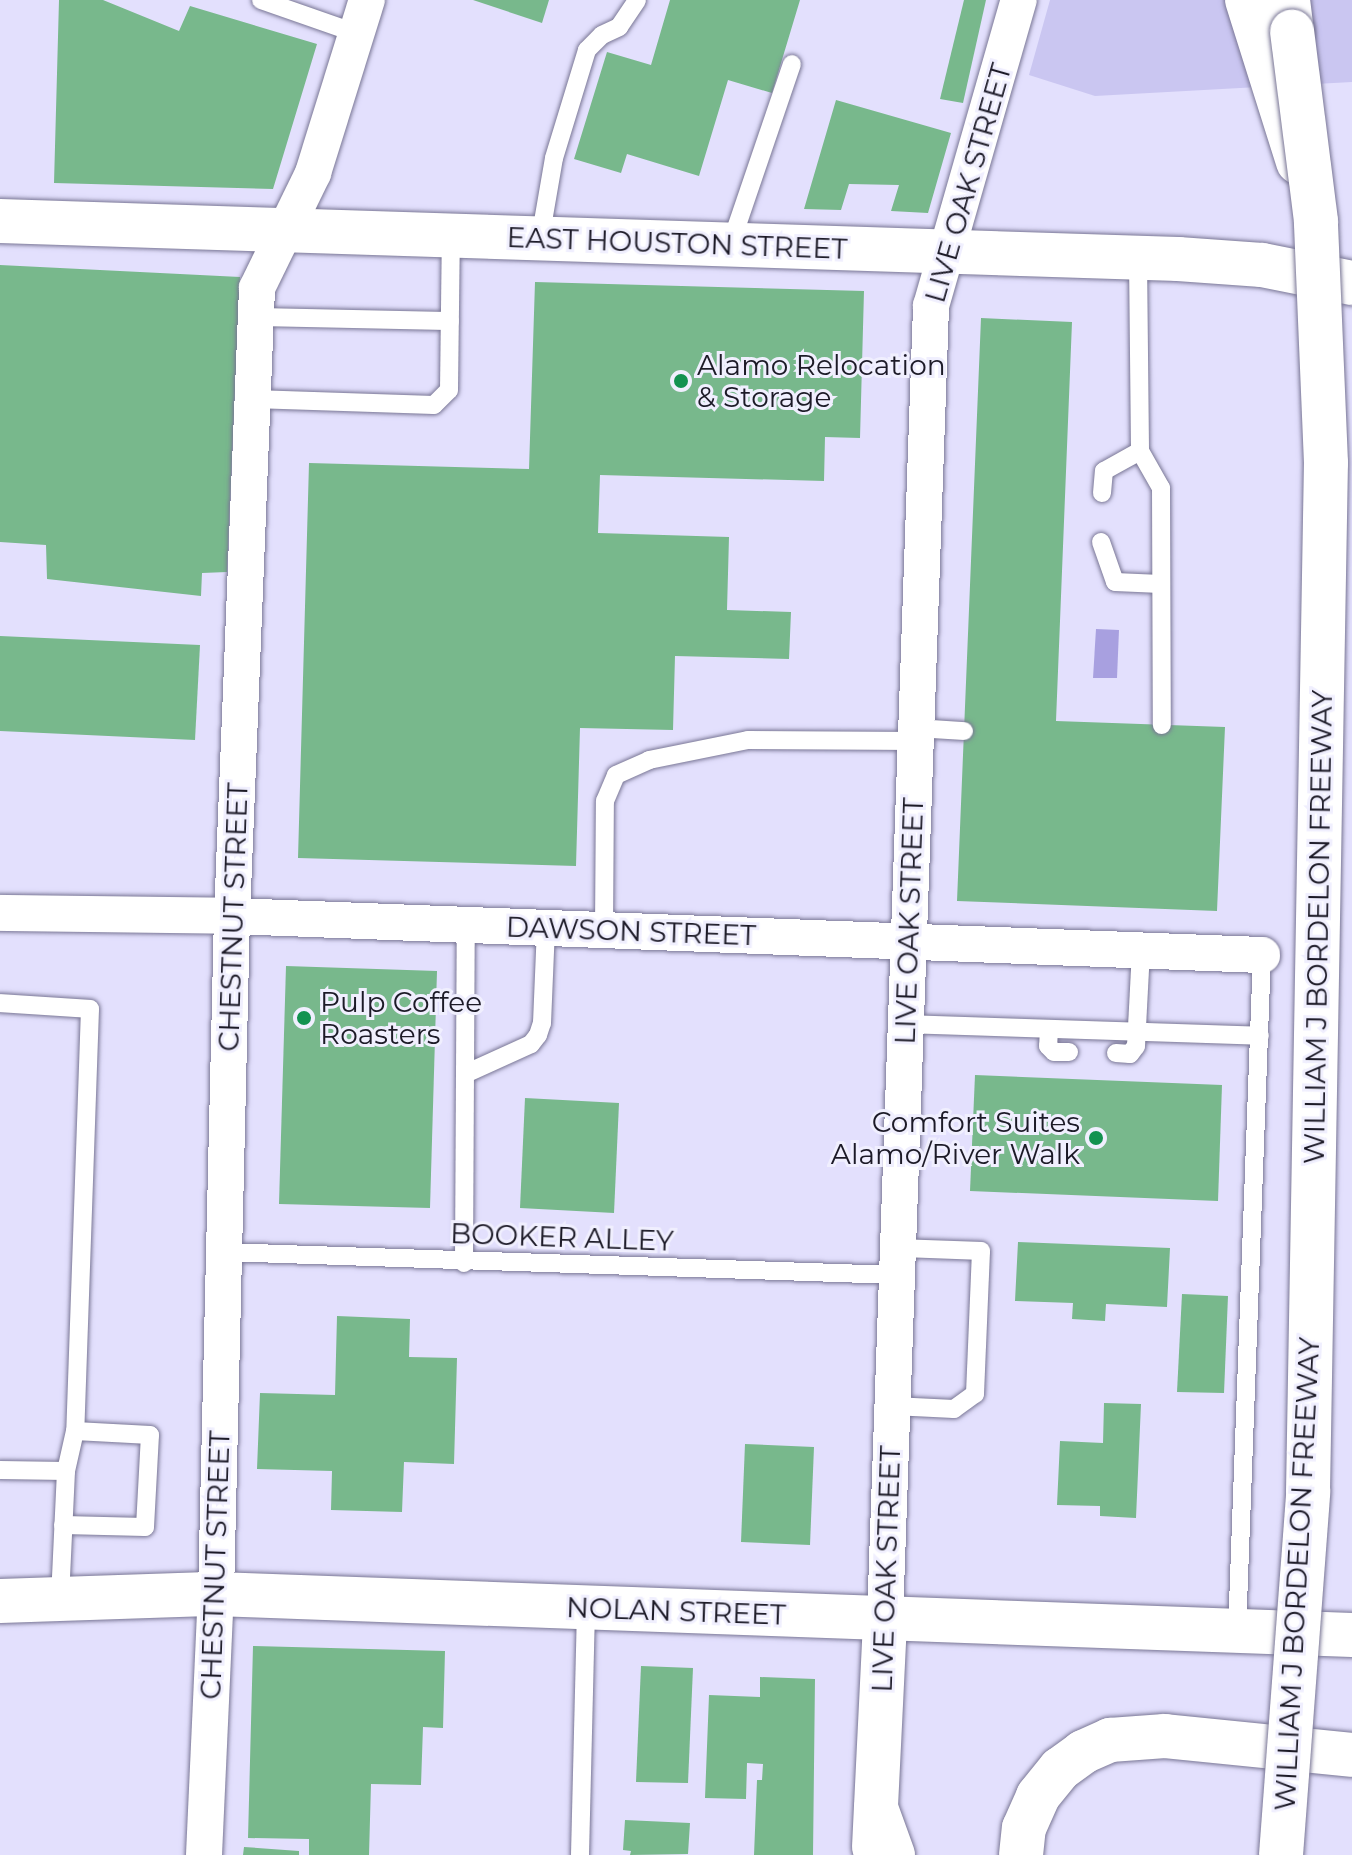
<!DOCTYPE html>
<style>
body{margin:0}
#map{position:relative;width:1352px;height:1855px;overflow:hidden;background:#e3e0fd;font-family:Montserrat,sans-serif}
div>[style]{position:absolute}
.green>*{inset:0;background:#cac6f1}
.water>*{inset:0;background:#a8a0e0}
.building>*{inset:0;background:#78b88c}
.roads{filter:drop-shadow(0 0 2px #797695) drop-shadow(0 0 2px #797695)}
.lane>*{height:18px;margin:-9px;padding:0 9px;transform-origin:9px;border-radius:9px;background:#fff}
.street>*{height:36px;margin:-18px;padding:0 18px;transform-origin:18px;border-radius:18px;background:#fff}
.secondary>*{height:44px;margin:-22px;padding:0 22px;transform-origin:22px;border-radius:22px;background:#fff}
.highway>*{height:44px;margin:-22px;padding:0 22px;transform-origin:22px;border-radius:22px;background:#fff}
.bridges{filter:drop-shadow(0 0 2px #797695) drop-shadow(0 0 2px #797695)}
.highway-bridge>*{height:44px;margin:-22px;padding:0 22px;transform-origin:22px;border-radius:22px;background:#fff}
.dots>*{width:22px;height:22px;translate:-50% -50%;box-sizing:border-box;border:4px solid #f0effe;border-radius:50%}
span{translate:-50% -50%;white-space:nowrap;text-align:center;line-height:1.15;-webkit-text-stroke:6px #f0effe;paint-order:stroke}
.street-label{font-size:28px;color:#1c1a27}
.poi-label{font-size:28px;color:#1c1a27}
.left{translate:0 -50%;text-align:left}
.right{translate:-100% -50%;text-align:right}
</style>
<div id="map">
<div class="green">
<i style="clip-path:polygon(1050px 0,1352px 0,1352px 82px,1095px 96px,1029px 75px)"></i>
</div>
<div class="water">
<i style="clip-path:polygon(1096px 629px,1119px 630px,1117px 678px,1093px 678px)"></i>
</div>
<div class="building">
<i style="clip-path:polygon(59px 0,103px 0,179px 31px,190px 6px,317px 44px,273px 189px,54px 183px)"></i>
<i style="clip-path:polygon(473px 0,549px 0,542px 23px)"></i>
<i style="clip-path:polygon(670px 0,800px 0,772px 93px,728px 80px,699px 176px,627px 154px,621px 173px,574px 159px,607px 52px,651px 65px)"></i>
<i style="clip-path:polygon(964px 0,986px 0,963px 103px,940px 99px)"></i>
<i style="clip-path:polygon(836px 100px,951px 133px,928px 213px,891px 211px,899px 185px,849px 184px,841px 210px,804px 209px)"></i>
<i style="clip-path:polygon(0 265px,240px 277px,227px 572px,202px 573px,201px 596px,47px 579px,46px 545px,0 542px)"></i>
<i style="clip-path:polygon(535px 282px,864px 291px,860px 438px,825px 437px,824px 481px,600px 475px,598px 533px,729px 537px,727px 610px,791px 612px,789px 659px,675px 656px,673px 730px,580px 728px,576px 866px,298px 858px,309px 463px,529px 469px)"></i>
<i style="clip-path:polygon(981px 318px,1072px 322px,1056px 721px,1225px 727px,1217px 911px,957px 901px)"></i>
<i style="clip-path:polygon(0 636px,200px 645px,195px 740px,0 731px)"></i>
<i style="clip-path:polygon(286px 966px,437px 971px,430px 1208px,279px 1204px)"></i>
<i style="clip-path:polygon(975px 1075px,1222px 1085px,1218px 1201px,970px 1191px)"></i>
<i style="clip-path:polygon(525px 1098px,619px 1103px,614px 1213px,520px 1208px)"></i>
<i style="clip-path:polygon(1018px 1242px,1170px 1248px,1167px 1307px,1106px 1304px,1105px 1321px,1072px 1319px,1073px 1303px,1015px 1301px)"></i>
<i style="clip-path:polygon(1182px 1294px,1228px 1296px,1224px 1393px,1177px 1392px)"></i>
<i style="clip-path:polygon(337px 1316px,410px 1319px,409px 1357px,457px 1358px,454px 1464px,404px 1462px,402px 1512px,331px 1510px,332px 1471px,257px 1469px,260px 1393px,335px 1395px)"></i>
<i style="clip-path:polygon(1104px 1403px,1141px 1404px,1136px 1518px,1100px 1516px,1100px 1506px,1057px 1505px,1060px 1441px,1103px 1443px)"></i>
<i style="clip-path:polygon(745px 1444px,814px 1447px,810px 1545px,741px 1542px)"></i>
<i style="clip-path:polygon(253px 1646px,445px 1651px,443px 1728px,423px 1727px,421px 1785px,371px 1784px,369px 1855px,309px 1855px,309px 1839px,248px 1838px)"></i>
<i style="clip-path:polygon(641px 1666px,693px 1668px,688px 1783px,636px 1782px)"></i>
<i style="clip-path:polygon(760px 1677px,815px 1679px,813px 1855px,754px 1855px,757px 1780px,762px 1780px,763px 1764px,747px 1763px,746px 1799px,705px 1798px,709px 1695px,760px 1697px)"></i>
<i style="clip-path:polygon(625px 1820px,690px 1823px,688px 1854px,630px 1855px,631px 1851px,623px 1850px)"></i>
<i style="clip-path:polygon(244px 1847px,299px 1851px,299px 1855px,243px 1855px)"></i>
</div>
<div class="roads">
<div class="lane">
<i style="left:261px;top:0;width:101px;rotate:19.2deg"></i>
<i style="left:540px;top:239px;width:82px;rotate:-80.2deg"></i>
<i style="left:554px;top:158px;width:113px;rotate:-73deg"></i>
<i style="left:587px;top:50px;width:21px;rotate:-45deg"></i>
<i style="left:602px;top:35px;width:19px;rotate:-25deg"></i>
<i style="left:619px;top:27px;width:32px;rotate:-56deg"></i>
<i style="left:731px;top:243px;width:189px;rotate:-71.2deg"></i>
<i style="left:1138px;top:258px;width:193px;rotate:89.4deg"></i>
<i style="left:1140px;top:451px;width:43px;rotate:60.4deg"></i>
<i style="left:1161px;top:488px;width:237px;rotate:89.8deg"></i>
<i style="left:256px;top:317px;width:194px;rotate:1.2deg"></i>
<i style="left:253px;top:399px;width:181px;rotate:1.9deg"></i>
<i style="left:434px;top:405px;width:21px;rotate:-45deg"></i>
<i style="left:449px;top:390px;width:154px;rotate:-89.3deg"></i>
<i style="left:1102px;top:493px;width:22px;rotate:-85deg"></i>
<i style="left:1104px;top:471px;width:41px;rotate:-29.1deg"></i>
<i style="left:1101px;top:542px;width:42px;rotate:70.7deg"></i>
<i style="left:1115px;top:582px;width:46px;rotate:2.5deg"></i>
<i style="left:917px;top:728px;width:47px;rotate:3.7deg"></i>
<i style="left:604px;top:930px;width:129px;rotate:-89.6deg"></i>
<i style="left:605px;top:801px;width:28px;rotate:-67deg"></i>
<i style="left:616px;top:775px;width:36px;rotate:-24deg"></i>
<i style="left:649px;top:760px;width:101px;rotate:-11.4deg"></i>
<i style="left:748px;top:740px;width:169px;rotate:0.3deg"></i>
<i style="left:0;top:1003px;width:90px;rotate:3.8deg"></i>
<i style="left:90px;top:1009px;width:422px;rotate:92deg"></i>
<i style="left:75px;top:1431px;width:41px;rotate:102.7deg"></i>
<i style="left:904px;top:1024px;width:356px;rotate:1.9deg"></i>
<i style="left:1049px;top:1029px;width:17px;rotate:93deg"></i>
<i style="left:1048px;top:1046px;width:8px;rotate:45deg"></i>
<i style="left:1054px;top:1052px;width:15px"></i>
<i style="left:1116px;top:1053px;width:14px;rotate:4deg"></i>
<i style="left:1130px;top:1054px;width:10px;rotate:-53deg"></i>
<i style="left:1136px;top:1046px;width:95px;rotate:-87deg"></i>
<i style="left:465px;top:1074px;width:72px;rotate:-24.4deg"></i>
<i style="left:531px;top:1044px;width:11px;rotate:-52deg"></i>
<i style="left:538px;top:1035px;width:13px;rotate:-72deg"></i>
<i style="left:542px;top:1023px;width:95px;rotate:-87.6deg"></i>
<i style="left:224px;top:1252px;width:673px;rotate:1.96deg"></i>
<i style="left:464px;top:1263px;width:338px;rotate:-89.7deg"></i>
<i style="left:893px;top:1406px;width:61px;rotate:2.8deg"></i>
<i style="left:954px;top:1409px;width:26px;rotate:-36deg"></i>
<i style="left:975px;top:1394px;width:143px;rotate:-87.6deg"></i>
<i style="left:981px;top:1251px;width:83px;rotate:-177.9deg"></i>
<i style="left:0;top:1470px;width:66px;rotate:0.9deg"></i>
<i style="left:66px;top:1471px;width:128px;rotate:92.7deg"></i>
<i style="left:63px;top:1525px;width:82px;rotate:1.4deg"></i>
<i style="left:145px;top:1527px;width:92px;rotate:-86.9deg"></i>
<i style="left:150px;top:1435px;width:75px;rotate:-176.9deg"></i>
<i style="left:1237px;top:1632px;width:677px;rotate:-87.89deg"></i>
<i style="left:580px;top:1855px;width:247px;rotate:-88.6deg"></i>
</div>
<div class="street">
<i style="left:0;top:913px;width:232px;rotate:0.7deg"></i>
<i style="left:232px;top:916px;width:1031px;rotate:2.17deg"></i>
<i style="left:885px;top:1618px;width:1313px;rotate:-87.99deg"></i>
<i style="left:931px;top:306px;width:318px;rotate:-74deg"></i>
<i style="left:204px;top:1855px;width:261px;rotate:-87.4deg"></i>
<i style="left:216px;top:1594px;width:678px;rotate:-88.65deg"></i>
<i style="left:232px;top:916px;width:628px;rotate:-87.72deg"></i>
<i style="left:257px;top:288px;width:128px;rotate:-64deg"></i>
<i style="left:313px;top:173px;width:181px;rotate:-72.7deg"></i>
</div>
<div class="secondary">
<i style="left:0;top:221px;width:1179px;rotate:1.85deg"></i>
<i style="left:1178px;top:259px;width:84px;rotate:4.1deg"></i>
<i style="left:1262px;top:265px;width:92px;rotate:11.3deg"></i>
<i style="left:0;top:1601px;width:216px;rotate:-1.9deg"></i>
<i style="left:216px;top:1594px;width:1137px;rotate:2.07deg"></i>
<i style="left:874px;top:1847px;width:229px;rotate:-87.2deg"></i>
</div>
<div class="highway">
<i style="left:1247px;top:0;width:170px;rotate:72.5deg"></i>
<i style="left:1288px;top:0;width:32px;rotate:83deg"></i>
<i style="left:876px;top:1808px;width:50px;rotate:70.1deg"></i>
<i style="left:1021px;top:1855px;width:27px;rotate:-84deg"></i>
<i style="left:1024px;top:1828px;width:35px;rotate:-66deg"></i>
<i style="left:1038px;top:1796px;width:35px;rotate:-51deg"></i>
<i style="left:1060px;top:1769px;width:29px;rotate:-36deg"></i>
<i style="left:1083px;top:1752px;width:30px;rotate:-24deg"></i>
<i style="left:1110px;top:1740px;width:55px;rotate:-4.2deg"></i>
<i style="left:1165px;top:1736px;width:188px;rotate:5.8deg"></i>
</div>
</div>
<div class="bridges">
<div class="highway-bridge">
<i style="left:1281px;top:1855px;width:364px;rotate:-85.7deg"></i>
<i style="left:1308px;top:1492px;width:1029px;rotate:-89deg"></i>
<i style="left:1326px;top:463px;width:242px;rotate:-92.4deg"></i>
<i style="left:1316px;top:221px;width:191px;rotate:-97.2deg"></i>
</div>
</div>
<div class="dots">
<i style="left:681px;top:381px;background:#139250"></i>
<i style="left:304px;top:1018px;background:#139250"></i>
<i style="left:1096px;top:1138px;background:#139250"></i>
</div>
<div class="street-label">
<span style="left:968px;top:183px;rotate:-74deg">LIVE OAK STREET</span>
<span style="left:677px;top:243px;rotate:2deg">EAST HOUSTON STREET</span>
<span style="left:233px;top:917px;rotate:-88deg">CHESTNUT STREET</span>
<span style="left:909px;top:921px;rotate:-88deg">LIVE OAK STREET</span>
<span style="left:1318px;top:927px;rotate:-89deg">WILLIAM J BORDELON FREEWAY</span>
<span style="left:631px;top:931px;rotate:2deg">DAWSON STREET</span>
<span style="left:562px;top:1237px;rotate:2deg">BOOKER ALLEY</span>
<span style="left:215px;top:1565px;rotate:-88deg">CHESTNUT STREET</span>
<span style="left:886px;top:1569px;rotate:-88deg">LIVE OAK STREET</span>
<span style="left:1297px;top:1574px;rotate:-87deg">WILLIAM J BORDELON FREEWAY</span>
<span style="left:676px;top:1611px;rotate:2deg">NOLAN STREET</span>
</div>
<div class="poi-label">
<span class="left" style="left:697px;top:381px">Alamo Relocation<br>&amp; Storage</span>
<span class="left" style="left:320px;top:1018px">Pulp Coffee<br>Roasters</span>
<span class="right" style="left:1080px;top:1138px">Comfort Suites<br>Alamo/River Walk</span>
</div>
</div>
